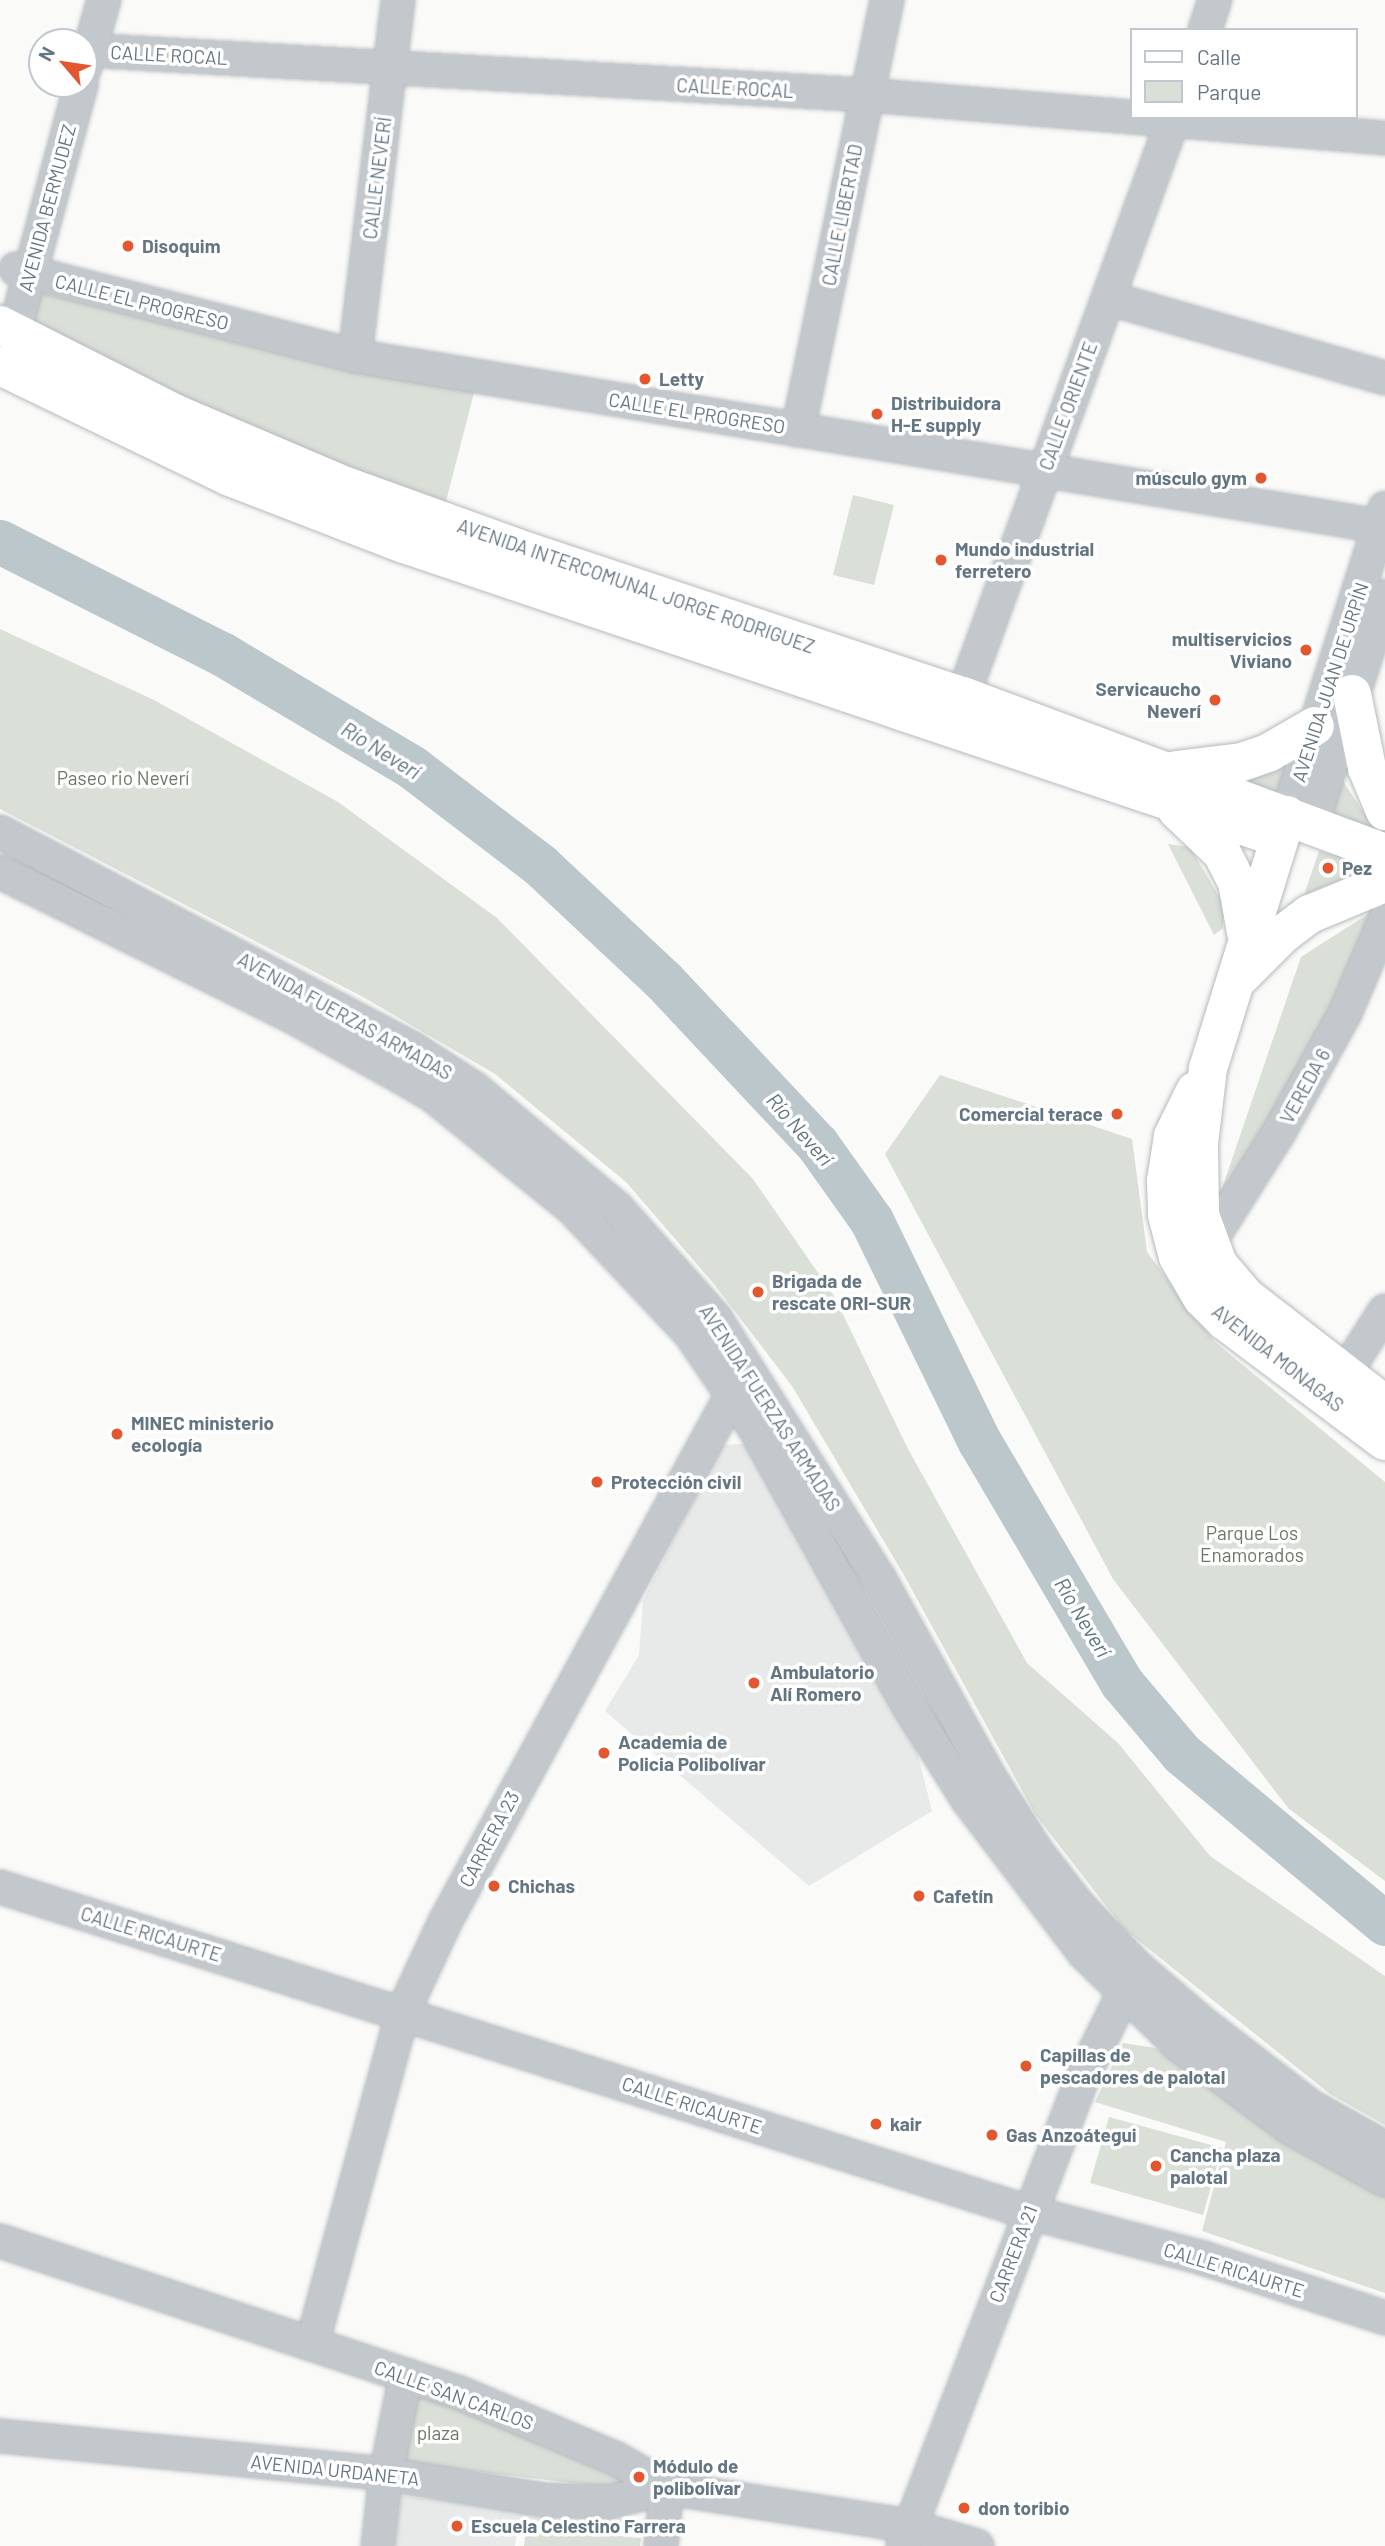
<!DOCTYPE html>
<meta charset="utf-8">
<style>
body{margin:0}
#map{position:relative;width:1385px;height:2546px;overflow:hidden;background:#fafaf8;font-family:Barlow,sans-serif}
div>[style]{position:absolute}
.built>*{inset:0;background:#e8e9e9}
.green>*{inset:0;background:#dadfd7}
.river>*{height:44px;margin:-22px;padding:0 22px;transform-origin:22px;border-radius:22px;background:#bbc7cb}
.roads{filter:drop-shadow(0 0 2px #b5babe) drop-shadow(0 0 2px #b5babe)}
.minor>*{height:32px;margin:-16px;padding:0 16px;transform-origin:16px;border-radius:16px;background:#c3c8cc}
.major>*{height:38px;margin:-19px;padding:0 19px;transform-origin:19px;border-radius:19px;background:#fff}
.dots>*{width:19px;height:19px;translate:-50% -50%;box-sizing:border-box;border:4px solid #fff;border-radius:50%}
span{translate:-50% -50%;white-space:nowrap;text-align:center;line-height:1.15;-webkit-text-stroke:7px #fff;paint-order:stroke}
.street-label{font-size:19px;color:#657683}
.poi-label{font-size:19px;color:#657683;font-weight:700}
.left{translate:0 -50%;text-align:left}
.right{translate:-100% -50%;text-align:right}
.park-label{font-size:19px;color:#687a64}
.water-label{font-size:21px;color:#60757c;font-style:italic}
.legend{position:absolute;left:1130px;top:28px;width:228px;height:91px;box-sizing:border-box;background:#fff;border:2px solid #c1c8cd;margin:0;padding:9px 12px;list-style:none;font-size:21px;color:#657683}
.legend li{display:flex;align-items:center;gap:14px;height:35px}
.legend b{width:35px;border:2px solid #c1c8cd}
.north{position:absolute;left:28px;top:28px;width:70px;height:70px;box-sizing:border-box;background:#fff;border:2px solid #c1c8cd;border-radius:50%;rotate:299deg;font-size:19px;font-weight:700;line-height:28px;text-align:center;color:#657683}
.north::after{content:'';display:block;margin:auto;width:24px;height:32px;background:#e4572e;clip-path:polygon(50% 0,100% 100%,50% 72%,0 100%)}
</style>
<div id="map">
<div class="built">
<i style="clip-path:polygon(754px 1443px,911px 1727px,932px 1811px,809px 1886px,605px 1711px,639px 1655px,643px 1600px,722px 1445px)"></i>
<i style="clip-path:polygon(401px 2496px,644px 2520px,645px 2531px,518px 2520px,515px 2546px,396px 2546px)"></i>
</div>
<div class="green">
<i style="clip-path:polygon(37px 292px,350px 367px,475px 389px,445px 505px,334px 467px,28px 325px)"></i>
<i style="clip-path:polygon(853px 495px,894px 505px,874px 585px,833px 575px)"></i>
<i style="clip-path:polygon(0 629px,154px 700px,338px 802px,497px 918px,753px 1179px,834px 1296px,908px 1449px,1027px 1663px,1118px 1743px,1210px 1856px,1385px 1976px,1385px 2125px,1330px 2094px,1124px 1929px,1035px 1814px,905px 1577px,792px 1386px,714px 1284px,626px 1182px,495px 1074px,363px 997px,0 809px)"></i>
<i style="clip-path:polygon(1289px 761px,1278px 798px,1237px 783px)"></i>
<i style="clip-path:polygon(1341px 778px,1379px 836px,1329px 815px)"></i>
<i style="clip-path:polygon(1168px 844px,1190px 847px,1224px 905px,1223px 928px,1214px 935px)"></i>
<i style="clip-path:polygon(1319px 851px,1379px 865px,1304px 895px)"></i>
<i style="clip-path:polygon(1379px 907px,1334px 1012px,1216px 1206px,1301px 957px)"></i>
<i style="clip-path:polygon(940px 1075px,1132px 1139px,1147px 1252px,1215px 1342px,1385px 1482px,1385px 1881px,1288px 1808px,1113px 1579px,885px 1154px)"></i>
<i style="clip-path:polygon(1123px 2043px,1156px 2048px,1264px 2124px,1385px 2194px,1385px 2293px,1202px 2231px,1226px 2142px,1095px 2102px)"></i>
<i style="clip-path:polygon(1109px 2117px,1222px 2148px,1203px 2215px,1090px 2183px)"></i>
<i style="clip-path:polygon(411px 2389px,661px 2462px,656px 2493px,396px 2462px)"></i>
<i style="clip-path:polygon(526px 2528px,641px 2538px,640px 2546px,524px 2546px)"></i>
</div>
<div class="river">
<i style="left:0;top:542px;width:249px;rotate:26.8deg"></i>
<i style="left:222px;top:654px;width:222px;rotate:30.8deg"></i>
<i style="left:413px;top:768px;width:161px;rotate:37.4deg"></i>
<i style="left:541px;top:866px;width:168px;rotate:43.1deg"></i>
<i style="left:664px;top:981px;width:225px;rotate:46.8deg"></i>
<i style="left:818px;top:1145px;width:93px;rotate:54.6deg"></i>
<i style="left:872px;top:1221px;width:246px;rotate:64deg"></i>
<i style="left:980px;top:1442px;width:280px;rotate:59.5deg"></i>
<i style="left:1122px;top:1683px;width:93px;rotate:49.8deg"></i>
<i style="left:1182px;top:1754px;width:265px;rotate:39.9deg"></i>
</div>
<div class="roads">
<div class="minor">
<i style="left:1205px;top:30px;width:32px;rotate:-72deg"></i>
<i style="left:84px;top:50px;width:783px;rotate:3.29deg"></i>
<i style="left:866px;top:95px;width:521px;rotate:4.74deg"></i>
<i style="left:84px;top:70px;width:73px;rotate:-74.1deg"></i>
<i style="left:16px;top:269px;width:350px;rotate:14.4deg"></i>
<i style="left:355px;top:356px;width:1044px;rotate:9.43deg"></i>
<i style="left:1108px;top:298px;width:288px;rotate:16.1deg"></i>
<i style="left:14px;top:333px;width:258px;rotate:-74.9deg"></i>
<i style="left:355px;top:356px;width:359px;rotate:-83.1deg"></i>
<i style="left:798px;top:430px;width:439px;rotate:-78.3deg"></i>
<i style="left:963px;top:696px;width:616px;rotate:-69.98deg"></i>
<i style="left:1287px;top:815px;width:322px;rotate:-72.3deg"></i>
<i style="left:1312px;top:824px;width:239px;rotate:-72.2deg"></i>
<i style="left:0;top:832px;width:467px;rotate:27.7deg"></i>
<i style="left:413px;top:1049px;width:74px;rotate:32.8deg"></i>
<i style="left:475px;top:1089px;width:185px;rotate:40deg"></i>
<i style="left:617px;top:1208px;width:147px;rotate:48.3deg"></i>
<i style="left:715px;top:1318px;width:307px;rotate:57.8deg"></i>
<i style="left:879px;top:1578px;width:223px;rotate:61deg"></i>
<i style="left:987px;top:1773px;width:93px;rotate:57.7deg"></i>
<i style="left:1037px;top:1852px;width:67px;rotate:52.3deg"></i>
<i style="left:1078px;top:1905px;width:87px;rotate:46.4deg"></i>
<i style="left:1138px;top:1968px;width:89px;rotate:40.5deg"></i>
<i style="left:1206px;top:2026px;width:131px;rotate:37.6deg"></i>
<i style="left:1310px;top:2106px;width:86px;rotate:29.2deg"></i>
<i style="left:0;top:872px;width:331px;rotate:26.3deg"></i>
<i style="left:297px;top:1019px;width:119px;rotate:29.1deg"></i>
<i style="left:401px;top:1077px;width:39px;rotate:30deg"></i>
<i style="left:435px;top:1097px;width:176px;rotate:39deg"></i>
<i style="left:572px;top:1208px;width:172px;rotate:46.7deg"></i>
<i style="left:690px;top:1333px;width:114px;rotate:55.8deg"></i>
<i style="left:754px;top:1427px;width:321px;rotate:61deg"></i>
<i style="left:910px;top:1708px;width:109px;rotate:57.8deg"></i>
<i style="left:968px;top:1800px;width:192px;rotate:52.8deg"></i>
<i style="left:1084px;top:1953px;width:132px;rotate:44.1deg"></i>
<i style="left:1179px;top:2045px;width:137px;rotate:36.7deg"></i>
<i style="left:1289px;top:2127px;width:110px;rotate:28.9deg"></i>
<i style="left:1209px;top:1243px;width:129px;rotate:-57.7deg"></i>
<i style="left:1278px;top:1134px;width:138px;rotate:-61deg"></i>
<i style="left:1345px;top:1013px;width:101px;rotate:-66.7deg"></i>
<i style="left:1344px;top:1375px;width:76px;rotate:-57.4deg"></i>
<i style="left:0;top:1887px;width:1078px;rotate:17.54deg"></i>
<i style="left:1028px;top:2212px;width:181px;rotate:14.7deg"></i>
<i style="left:1203px;top:2258px;width:192px;rotate:18.2deg"></i>
<i style="left:0;top:2241px;width:484px;rotate:18.3deg"></i>
<i style="left:460px;top:2393px;width:170px;rotate:22.8deg"></i>
<i style="left:617px;top:2459px;width:58px;rotate:30.1deg"></i>
<i style="left:667px;top:2488px;width:246px;rotate:8.9deg"></i>
<i style="left:910px;top:2526px;width:70px;rotate:16.6deg"></i>
<i style="left:312px;top:2344px;width:342px;rotate:-74.7deg"></i>
<i style="left:402px;top:2014px;width:102px;rotate:-64.9deg"></i>
<i style="left:445px;top:1922px;width:619px;rotate:-61.45deg"></i>
<i style="left:0;top:2436px;width:388px;rotate:5.6deg"></i>
<i style="left:386px;top:2474px;width:161px;rotate:9.3deg"></i>
<i style="left:545px;top:2500px;width:64px;rotate:1.8deg"></i>
<i style="left:609px;top:2502px;width:60px;rotate:-13.6deg"></i>
<i style="left:667px;top:2488px;width:58px;rotate:95.9deg"></i>
<i style="left:378px;top:2546px;width:72px;rotate:-83.7deg"></i>
<i style="left:386px;top:2474px;width:101px;rotate:-78.6deg"></i>
<i style="left:903px;top:2546px;width:506px;rotate:-69.02deg"></i>
<i style="left:1084px;top:2074px;width:107px;rotate:-63.9deg"></i>
</div>
<div class="major">
<i style="left:0;top:325px;width:195px;rotate:26.8deg"></i>
<i style="left:174px;top:413px;width:178px;rotate:23.1deg"></i>
<i style="left:338px;top:483px;width:203px;rotate:19.9deg"></i>
<i style="left:529px;top:552px;width:457px;rotate:18.4deg"></i>
<i style="left:963px;top:696px;width:450px;rotate:20.4deg"></i>
<i style="left:0;top:366px;width:255px;rotate:25.8deg"></i>
<i style="left:230px;top:477px;width:186px;rotate:21.1deg"></i>
<i style="left:404px;top:544px;width:904px;rotate:18.58deg"></i>
<i style="left:1352px;top:694px;width:76px;rotate:78.5deg"></i>
<i style="left:1367px;top:768px;width:47px;rotate:67.3deg"></i>
<i style="left:1176px;top:770px;width:66px;rotate:-6.9deg"></i>
<i style="left:1242px;top:762px;width:28px;rotate:-19deg"></i>
<i style="left:1268px;top:753px;width:54px;rotate:-29.9deg"></i>
<i style="left:1177px;top:810px;width:62px;rotate:43.7deg"></i>
<i style="left:1222px;top:853px;width:33px;rotate:63deg"></i>
<i style="left:1237px;top:882px;width:51px;rotate:79.8deg"></i>
<i style="left:1287px;top:815px;width:265px;rotate:107.3deg"></i>
<i style="left:1208px;top:1068px;width:77px;rotate:96.8deg"></i>
<i style="left:1199px;top:1144px;width:71px;rotate:89.2deg"></i>
<i style="left:1200px;top:1215px;width:52px;rotate:69.8deg"></i>
<i style="left:1218px;top:1264px;width:43px;rotate:49.7deg"></i>
<i style="left:1246px;top:1297px;width:176px;rotate:37.8deg"></i>
<i style="left:1240px;top:977px;width:61px;rotate:-45deg"></i>
<i style="left:1283px;top:934px;width:34px;rotate:-37deg"></i>
<i style="left:1310px;top:914px;width:81px;rotate:-22.5deg"></i>
<i style="left:1195px;top:1091px;width:50px;rotate:116.1deg"></i>
<i style="left:1173px;top:1136px;width:46px;rotate:98.8deg"></i>
<i style="left:1166px;top:1181px;width:34px;rotate:88deg"></i>
<i style="left:1167px;top:1215px;width:43px;rotate:75.3deg"></i>
<i style="left:1178px;top:1257px;width:48px;rotate:59.7deg"></i>
<i style="left:1202px;top:1298px;width:33px;rotate:45deg"></i>
<i style="left:1225px;top:1321px;width:200px;rotate:36.9deg"></i>
</div>
</div>
<div class="dots">
<i style="left:128px;top:246px;background:#e4572e"></i>
<i style="left:645px;top:379px;background:#e4572e"></i>
<i style="left:877px;top:414px;background:#e4572e"></i>
<i style="left:1261px;top:478px;background:#e4572e"></i>
<i style="left:941px;top:560px;background:#e4572e"></i>
<i style="left:1306px;top:650px;background:#e4572e"></i>
<i style="left:1215px;top:700px;background:#e4572e"></i>
<i style="left:1328px;top:868px;background:#e4572e"></i>
<i style="left:1117px;top:1114px;background:#e4572e"></i>
<i style="left:758px;top:1292px;background:#e4572e"></i>
<i style="left:117px;top:1434px;background:#e4572e"></i>
<i style="left:597px;top:1482px;background:#e4572e"></i>
<i style="left:754px;top:1683px;background:#e4572e"></i>
<i style="left:604px;top:1753px;background:#e4572e"></i>
<i style="left:494px;top:1886px;background:#e4572e"></i>
<i style="left:919px;top:1896px;background:#e4572e"></i>
<i style="left:1026px;top:2066px;background:#e4572e"></i>
<i style="left:876px;top:2124px;background:#e4572e"></i>
<i style="left:992px;top:2135px;background:#e4572e"></i>
<i style="left:1156px;top:2166px;background:#e4572e"></i>
<i style="left:639px;top:2477px;background:#e4572e"></i>
<i style="left:964px;top:2508px;background:#e4572e"></i>
<i style="left:457px;top:2526px;background:#e4572e"></i>
</div>
<div class="street-label">
<span style="left:169px;top:55px;rotate:3deg">CALLE ROCAL</span>
<span style="left:735px;top:88px;rotate:3deg">CALLE ROCAL</span>
<span style="left:377px;top:178px;rotate:-83deg">CALLE NEVERÍ</span>
<span style="left:47px;top:208px;rotate:-75deg">AVENIDA BERMUDEZ</span>
<span style="left:842px;top:215px;rotate:-79deg">CALLE LIBERTAD</span>
<span style="left:142px;top:302px;rotate:14deg">CALLE EL PROGRESO</span>
<span style="left:1068px;top:406px;rotate:-70deg">CALLE ORIENTE</span>
<span style="left:697px;top:413px;rotate:9deg">CALLE EL PROGRESO</span>
<span style="left:636px;top:586px;rotate:19deg">AVENIDA INTERCOMUNAL JORGE RODRIGUEZ</span>
<span style="left:1330px;top:682px;rotate:-72deg">AVENIDA JUAN DE URPÍN</span>
<span style="left:345px;top:1016px;rotate:29deg">AVENIDA FUERZAS ARMADAS</span>
<span style="left:1305px;top:1086px;rotate:-61deg">VEREDA 6</span>
<span style="left:1278px;top:1358px;rotate:38deg">AVENIDA MONAGAS</span>
<span style="left:770px;top:1408px;rotate:57deg">AVENIDA FUERZAS ARMADAS</span>
<span style="left:489px;top:1839px;rotate:-62deg">CARRERA 23</span>
<span style="left:151px;top:1934px;rotate:17deg">CALLE RICAURTE</span>
<span style="left:692px;top:2105px;rotate:18deg">CALLE RICAURTE</span>
<span style="left:1013px;top:2254px;rotate:-69deg">CARRERA 21</span>
<span style="left:1234px;top:2270px;rotate:17deg">CALLE RICAURTE</span>
<span style="left:454px;top:2395px;rotate:20deg">CALLE SAN CARLOS</span>
<span style="left:335px;top:2470px;rotate:6deg">AVENIDA URDANETA</span>
</div>
<div class="poi-label">
<span class="left" style="left:142px;top:246px">Disoquim</span>
<span class="left" style="left:659px;top:379px">Letty</span>
<span class="left" style="left:891px;top:414px">Distribuidora<br>H-E supply</span>
<span class="right" style="left:1247px;top:478px">músculo gym</span>
<span class="left" style="left:955px;top:560px">Mundo industrial<br>ferretero</span>
<span class="right" style="left:1292px;top:650px">multiservicios<br>Viviano</span>
<span class="right" style="left:1201px;top:700px">Servicaucho<br>Neverí</span>
<span class="left" style="left:1342px;top:868px">Pez</span>
<span class="right" style="left:1103px;top:1114px">Comercial terace</span>
<span class="left" style="left:772px;top:1292px">Brigada de<br>rescate ORI-SUR</span>
<span class="left" style="left:131px;top:1434px">MINEC ministerio<br>ecología</span>
<span class="left" style="left:611px;top:1482px">Protección civil</span>
<span class="left" style="left:770px;top:1683px">Ambulatorio<br>Alí Romero</span>
<span class="left" style="left:618px;top:1753px">Academia de<br>Policia Polibolívar</span>
<span class="left" style="left:508px;top:1886px">Chichas</span>
<span class="left" style="left:933px;top:1896px">Cafetín</span>
<span class="left" style="left:1040px;top:2066px">Capillas de<br>pescadores de palotal</span>
<span class="left" style="left:890px;top:2124px">kair</span>
<span class="left" style="left:1006px;top:2135px">Gas Anzoátegui</span>
<span class="left" style="left:1170px;top:2166px">Cancha plaza<br>palotal</span>
<span class="left" style="left:653px;top:2477px">Módulo de<br>polibolívar</span>
<span class="left" style="left:978px;top:2508px">don toribio</span>
<span class="left" style="left:471px;top:2526px">Escuela Celestino Farrera</span>
</div>
<div class="park-label">
<span style="left:123px;top:778px">Paseo rio Neverí</span>
<span style="left:1252px;top:1544px">Parque Los<br>Enamorados</span>
<span style="left:438px;top:2433px">plaza</span>
</div>
<div class="water-label">
<span style="left:381px;top:750px;rotate:32deg">Río Neverí</span>
<span style="left:800px;top:1129px;rotate:49deg">Río Neverí</span>
<span style="left:1083px;top:1617px;rotate:59deg">Río Neverí</span>
</div>
<ul class="legend">
<li><b style="height:9px;background:#fff"></b>Calle</li>
<li><b style="height:19px;background:#dadfd7"></b>Parque</li>
</ul>
<div class="north">N</div>
</div>
